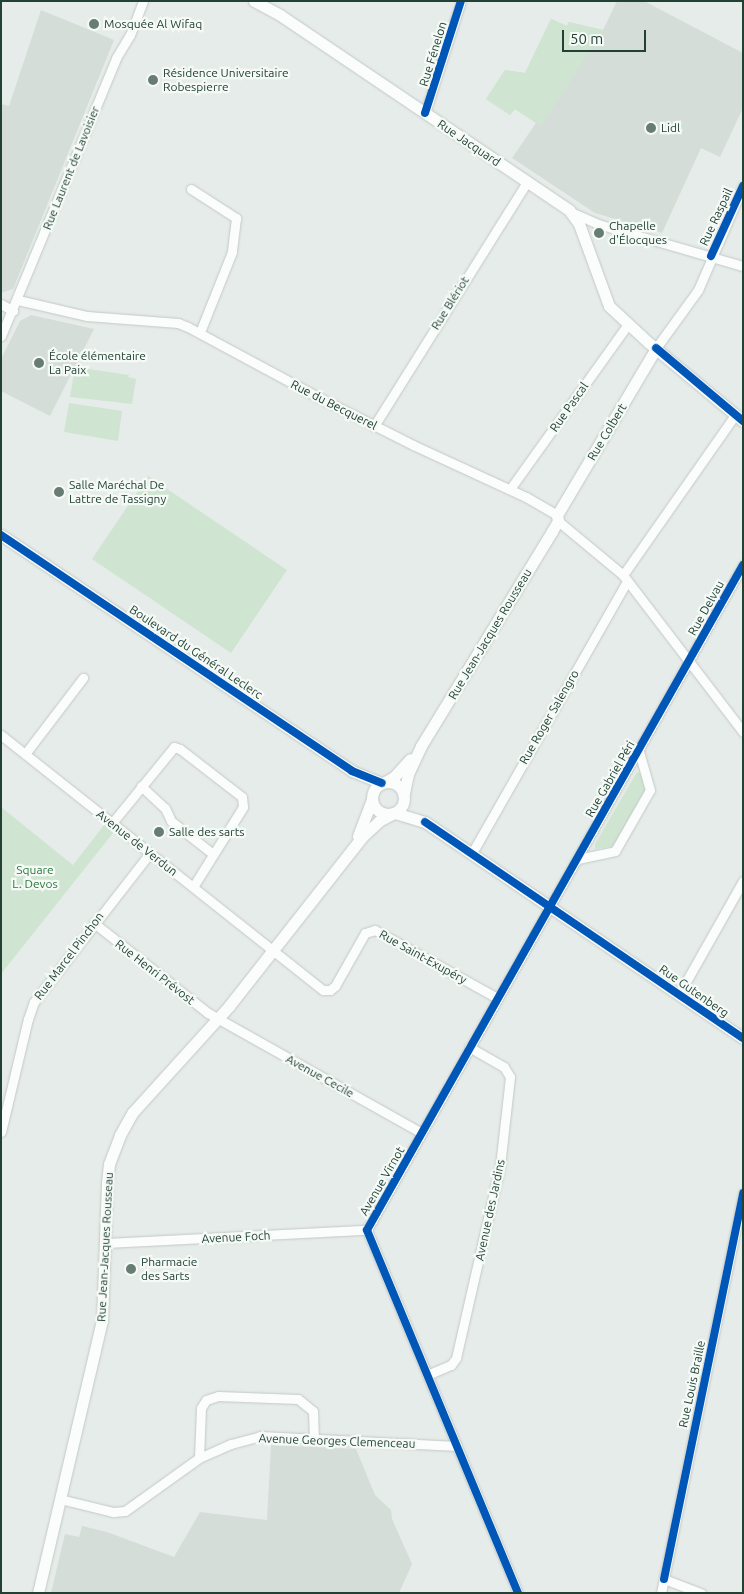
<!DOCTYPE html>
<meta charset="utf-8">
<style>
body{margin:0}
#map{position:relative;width:744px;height:1594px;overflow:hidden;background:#e6ece9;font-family:Ubuntu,sans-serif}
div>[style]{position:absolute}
.built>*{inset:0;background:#d4ddd8}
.green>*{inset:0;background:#cfe5d2}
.roads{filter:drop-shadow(0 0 1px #c3c9c6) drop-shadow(0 0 1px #c3c9c6)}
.minor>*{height:9px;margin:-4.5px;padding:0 4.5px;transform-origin:4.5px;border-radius:4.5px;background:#fbfcfc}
.tertiary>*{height:11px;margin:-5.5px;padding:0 5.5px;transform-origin:5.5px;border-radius:5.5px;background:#fbfcfc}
.tertiary>.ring{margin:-5.5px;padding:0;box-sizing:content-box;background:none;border:11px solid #fbfcfc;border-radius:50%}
.cycleway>*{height:8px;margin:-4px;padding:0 4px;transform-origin:4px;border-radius:4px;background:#0057b8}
.dots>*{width:14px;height:14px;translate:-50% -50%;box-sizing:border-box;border:2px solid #f5faf7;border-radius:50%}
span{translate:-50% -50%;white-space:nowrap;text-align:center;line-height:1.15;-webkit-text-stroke:4.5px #f5faf7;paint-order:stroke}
.poi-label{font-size:12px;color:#224134}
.left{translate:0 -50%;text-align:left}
.street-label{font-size:12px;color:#224134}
.park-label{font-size:12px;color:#2b793d}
.frame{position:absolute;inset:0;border:2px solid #224134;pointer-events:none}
.scale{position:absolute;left:562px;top:30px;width:84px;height:22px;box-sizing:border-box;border:2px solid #224134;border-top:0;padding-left:6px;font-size:15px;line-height:18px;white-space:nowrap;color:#224134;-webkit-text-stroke:4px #f5faf7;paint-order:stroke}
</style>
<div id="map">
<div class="built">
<i style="clip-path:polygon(617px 1px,644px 1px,743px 53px,743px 108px,720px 157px,701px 148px,662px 233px,595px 213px,512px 158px,536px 123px,515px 109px,510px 115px,486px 99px,505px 70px,525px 73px,551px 19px,567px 26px,569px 22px,603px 30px)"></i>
<i style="clip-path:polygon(41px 10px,114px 40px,13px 289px,1px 293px,1px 104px,9px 106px)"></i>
<i style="clip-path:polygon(31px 315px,94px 329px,50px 416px,1px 391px,1px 359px,20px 321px)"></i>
<i style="clip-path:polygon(271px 1445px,356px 1449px,375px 1495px,391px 1510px,392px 1519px,412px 1564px,399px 1593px,51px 1593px,65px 1534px,79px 1537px,82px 1526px,107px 1532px,174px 1557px,200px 1512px,267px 1520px)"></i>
</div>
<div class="green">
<i style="clip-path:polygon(551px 19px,567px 26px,569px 22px,603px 30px,541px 126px,515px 109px,510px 115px,486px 99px,505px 70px,525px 73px)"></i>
<i style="clip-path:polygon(75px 367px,129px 375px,128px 377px,136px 379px,132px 404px,70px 397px)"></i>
<i style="clip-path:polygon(69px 403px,122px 411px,118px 441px,64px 432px)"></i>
<i style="clip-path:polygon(148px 476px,287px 570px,231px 653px,92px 559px)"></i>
<i style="clip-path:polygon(637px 772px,641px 774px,645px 790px,614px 846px,595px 849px,595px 844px)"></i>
<i style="clip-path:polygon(1px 807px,73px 865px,104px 825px,113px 833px,1px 974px)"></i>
</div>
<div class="roads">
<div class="minor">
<i style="left:425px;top:113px;width:118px;rotate:-72.2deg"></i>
<i style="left:191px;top:189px;width:54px;rotate:32.8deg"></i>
<i style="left:236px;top:218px;width:34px;rotate:97deg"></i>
<i style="left:232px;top:252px;width:86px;rotate:111.8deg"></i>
<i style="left:571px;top:212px;width:30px;rotate:24deg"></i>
<i style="left:598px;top:224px;width:151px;rotate:16.2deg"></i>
<i style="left:18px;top:300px;width:71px;rotate:13.1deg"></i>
<i style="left:87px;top:316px;width:91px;rotate:4.4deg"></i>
<i style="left:178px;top:323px;width:11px;rotate:22deg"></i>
<i style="left:188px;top:327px;width:148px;rotate:28.3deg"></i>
<i style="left:318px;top:397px;width:106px;rotate:26.8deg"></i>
<i style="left:413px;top:445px;width:124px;rotate:24.7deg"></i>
<i style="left:526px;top:497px;width:36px;rotate:30deg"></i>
<i style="left:1px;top:304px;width:14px;rotate:30deg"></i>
<i style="left:1px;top:336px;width:301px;rotate:-67.5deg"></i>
<i style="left:116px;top:58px;width:27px;rotate:-59deg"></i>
<i style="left:130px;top:35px;width:36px;rotate:-69deg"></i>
<i style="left:656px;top:348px;width:72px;rotate:-54.1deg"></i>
<i style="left:698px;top:290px;width:113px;rotate:-66.6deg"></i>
<i style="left:374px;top:426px;width:288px;rotate:-57.9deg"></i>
<i style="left:510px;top:489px;width:203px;rotate:-54.4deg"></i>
<i style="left:558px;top:521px;width:85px;rotate:39.7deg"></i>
<i style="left:623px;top:575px;width:198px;rotate:52.6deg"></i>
<i style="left:623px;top:575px;width:195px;rotate:-55deg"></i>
<i style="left:1px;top:735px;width:411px;rotate:38.4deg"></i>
<i style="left:323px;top:990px;width:7px"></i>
<i style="left:330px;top:990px;width:6px;rotate:-39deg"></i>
<i style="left:335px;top:986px;width:61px;rotate:-60.5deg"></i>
<i style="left:365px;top:933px;width:10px;rotate:-17deg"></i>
<i style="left:375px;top:930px;width:140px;rotate:29.1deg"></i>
<i style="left:25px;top:754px;width:96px;rotate:-52.7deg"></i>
<i style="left:141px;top:786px;width:33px;rotate:43deg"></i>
<i style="left:165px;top:808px;width:14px;rotate:65deg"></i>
<i style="left:171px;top:821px;width:53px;rotate:38.2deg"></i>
<i style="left:112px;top:823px;width:98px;rotate:-50.8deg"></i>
<i style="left:174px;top:747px;width:6px;rotate:18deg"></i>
<i style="left:180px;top:749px;width:78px;rotate:37.7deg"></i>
<i style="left:242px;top:797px;width:10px;rotate:84deg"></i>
<i style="left:243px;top:807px;width:94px;rotate:122deg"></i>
<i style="left:472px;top:853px;width:313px;rotate:-60.3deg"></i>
<i style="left:578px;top:859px;width:38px;rotate:-12deg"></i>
<i style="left:615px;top:851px;width:70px;rotate:-60.2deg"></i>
<i style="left:650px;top:790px;width:40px;rotate:-106deg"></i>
<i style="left:94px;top:923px;width:145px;rotate:38.3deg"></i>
<i style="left:208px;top:1013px;width:245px;rotate:29.3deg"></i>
<i style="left:679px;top:994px;width:130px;rotate:-60.5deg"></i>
<i style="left:1px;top:1132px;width:116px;rotate:-76.6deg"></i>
<i style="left:28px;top:1019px;width:18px;rotate:-71deg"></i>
<i style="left:34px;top:1002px;width:189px;rotate:-52.1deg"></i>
<i style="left:106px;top:1243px;width:261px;rotate:-2.9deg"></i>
<i style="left:427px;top:1375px;width:26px;rotate:-23deg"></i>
<i style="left:451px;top:1365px;width:9px;rotate:-54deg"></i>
<i style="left:456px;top:1358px;width:197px;rotate:-77.1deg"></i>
<i style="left:500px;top:1166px;width:90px;rotate:-83.6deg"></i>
<i style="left:510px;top:1077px;width:12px;rotate:-121deg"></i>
<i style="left:504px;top:1067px;width:40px;rotate:-150.3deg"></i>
<i style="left:199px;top:1458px;width:50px;rotate:-87.7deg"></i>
<i style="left:201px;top:1408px;width:9px;rotate:-58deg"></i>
<i style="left:206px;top:1400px;width:13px;rotate:-18deg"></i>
<i style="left:218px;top:1396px;width:80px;rotate:2.1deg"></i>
<i style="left:298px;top:1399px;width:19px;rotate:39deg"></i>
<i style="left:313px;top:1411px;width:27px;rotate:88deg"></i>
<i style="left:60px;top:1499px;width:55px;rotate:13.8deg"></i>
<i style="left:113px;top:1512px;width:12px;rotate:-5deg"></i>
<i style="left:125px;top:1511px;width:91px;rotate:-35.6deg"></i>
<i style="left:199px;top:1458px;width:35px;rotate:-24deg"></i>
<i style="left:231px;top:1444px;width:30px;rotate:-15deg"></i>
<i style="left:260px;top:1436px;width:197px;rotate:2.9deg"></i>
<i style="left:664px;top:1579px;width:40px;rotate:21deg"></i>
<i style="left:518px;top:1593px;width:393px;rotate:-112.6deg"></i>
<i style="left:367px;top:1230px;width:764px;rotate:-60.52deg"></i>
<i style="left:661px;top:1593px;width:408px;rotate:-78.4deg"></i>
</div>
<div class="tertiary">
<i style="left:254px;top:1px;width:30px;rotate:28deg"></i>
<i style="left:280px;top:15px;width:349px;rotate:34deg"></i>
<i style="left:569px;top:210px;width:17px;rotate:54deg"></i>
<i style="left:579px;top:224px;width:87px;rotate:69.9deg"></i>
<i style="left:609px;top:306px;width:54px;rotate:42.8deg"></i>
<i style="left:649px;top:343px;width:122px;rotate:39.7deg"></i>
<i style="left:1px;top:535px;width:423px;rotate:33.9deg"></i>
<i style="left:352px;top:771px;width:32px;rotate:22deg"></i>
<i class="ring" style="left:372px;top:782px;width:21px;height:21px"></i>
<i style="left:385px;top:782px;width:10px;rotate:-29deg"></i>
<i style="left:394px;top:777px;width:24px;rotate:-48deg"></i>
<i style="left:404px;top:793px;width:19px;rotate:-78deg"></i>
<i style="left:408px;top:774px;width:31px;rotate:-65deg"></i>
<i style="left:421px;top:746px;width:252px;rotate:-58.6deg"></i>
<i style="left:552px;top:531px;width:12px;rotate:-59deg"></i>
<i style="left:558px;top:521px;width:6px;rotate:-99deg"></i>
<i style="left:557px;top:515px;width:194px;rotate:-59.3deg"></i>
<i style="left:395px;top:813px;width:31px;rotate:17deg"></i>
<i style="left:425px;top:822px;width:384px;rotate:34.2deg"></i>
<i style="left:358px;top:836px;width:39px;rotate:-69deg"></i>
<i style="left:38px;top:1593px;width:279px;rotate:-76.8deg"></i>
<i style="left:102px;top:1321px;width:138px;rotate:-87.9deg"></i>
<i style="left:107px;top:1183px;width:19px;rotate:-84deg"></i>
<i style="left:109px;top:1164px;width:31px;rotate:-69deg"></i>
<i style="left:120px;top:1135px;width:26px;rotate:-61deg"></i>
<i style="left:133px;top:1112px;width:143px;rotate:-47.8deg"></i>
<i style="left:229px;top:1006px;width:216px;rotate:-51.8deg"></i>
<i style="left:363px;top:836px;width:22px;rotate:-43deg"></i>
<i style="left:379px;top:821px;width:15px;rotate:-28deg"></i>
</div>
</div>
<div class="cycleway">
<i style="left:425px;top:113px;width:118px;rotate:-72.2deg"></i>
<i style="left:711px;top:256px;width:77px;rotate:-65.4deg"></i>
<i style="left:656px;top:348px;width:114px;rotate:40deg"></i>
<i style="left:1px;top:535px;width:423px;rotate:33.9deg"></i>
<i style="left:352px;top:771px;width:32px;rotate:22deg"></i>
<i style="left:425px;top:822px;width:384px;rotate:34.2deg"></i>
<i style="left:664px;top:1579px;width:394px;rotate:-78.4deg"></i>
<i style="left:518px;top:1593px;width:393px;rotate:-112.6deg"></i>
<i style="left:367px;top:1230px;width:764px;rotate:-60.52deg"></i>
</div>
<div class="dots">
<i style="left:94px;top:24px;background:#677d73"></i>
<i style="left:153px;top:80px;background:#677d73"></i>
<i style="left:651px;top:128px;background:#677d73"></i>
<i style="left:599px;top:233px;background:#677d73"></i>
<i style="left:39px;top:363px;background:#677d73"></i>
<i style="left:59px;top:492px;background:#677d73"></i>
<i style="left:159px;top:832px;background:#677d73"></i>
<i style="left:131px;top:1269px;background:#677d73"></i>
</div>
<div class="poi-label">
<span class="left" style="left:104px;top:24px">Mosquée Al Wifaq</span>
<span class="left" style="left:163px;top:80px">Résidence Universitaire<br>Robespierre</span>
<span class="left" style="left:661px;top:128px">Lidl</span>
<span class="left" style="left:609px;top:233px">Chapelle<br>d'Élocques</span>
<span class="left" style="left:49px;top:363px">École élémentaire<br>La Paix</span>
<span class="left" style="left:69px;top:492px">Salle Maréchal De<br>Lattre de Tassigny</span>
<span class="left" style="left:169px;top:832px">Salle des sarts</span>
<span class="left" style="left:141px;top:1269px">Pharmacie<br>des Sarts</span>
</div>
<div class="street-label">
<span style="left:433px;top:54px;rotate:-73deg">Rue Fénelon</span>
<span style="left:469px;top:143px;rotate:34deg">Rue Jacquard</span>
<span style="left:71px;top:168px;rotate:-68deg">Rue Laurent de Lavoisier</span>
<span style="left:716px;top:217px;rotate:-65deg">Rue Raspail</span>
<span style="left:450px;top:303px;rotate:-58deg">Rue Blériot</span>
<span style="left:334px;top:405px;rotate:27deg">Rue du Becquerel</span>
<span style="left:569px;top:407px;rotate:-55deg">Rue Pascal</span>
<span style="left:607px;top:432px;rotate:-59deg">Rue Colbert</span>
<span style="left:706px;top:608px;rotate:-61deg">Rue Delvau</span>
<span style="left:490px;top:634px;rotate:-59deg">Rue Jean-Jacques Rousseau</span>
<span style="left:196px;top:652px;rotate:34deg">Boulevard du Général Leclerc</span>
<span style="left:549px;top:717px;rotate:-60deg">Rue Roger Salengro</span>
<span style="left:610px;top:779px;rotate:-60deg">Rue Gabriel Péri</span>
<span style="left:137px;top:843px;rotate:38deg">Avenue de Verdun</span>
<span style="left:69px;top:956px;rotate:-53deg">Rue Marcel Pinchon</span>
<span style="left:423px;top:957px;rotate:29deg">Rue Saint-Exupéry</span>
<span style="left:155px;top:972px;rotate:38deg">Rue Henri Prévost</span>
<span style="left:694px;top:991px;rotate:35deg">Rue Gutenberg</span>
<span style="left:320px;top:1076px;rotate:29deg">Avenue Cecile</span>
<span style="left:382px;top:1181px;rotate:-60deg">Avenue Virnot</span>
<span style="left:490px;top:1210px;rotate:-78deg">Avenue des Jardins</span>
<span style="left:236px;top:1237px;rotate:-3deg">Avenue Foch</span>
<span style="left:105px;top:1247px;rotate:-87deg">Rue Jean-Jacques Rousseau</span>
<span style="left:692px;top:1384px;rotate:-78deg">Rue Louis Braille</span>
<span style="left:337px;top:1441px;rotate:2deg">Avenue Georges Clemenceau</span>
</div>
<div class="park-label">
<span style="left:35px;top:877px">Square<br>L. Devos</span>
</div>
<div class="frame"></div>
<div class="scale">50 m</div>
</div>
